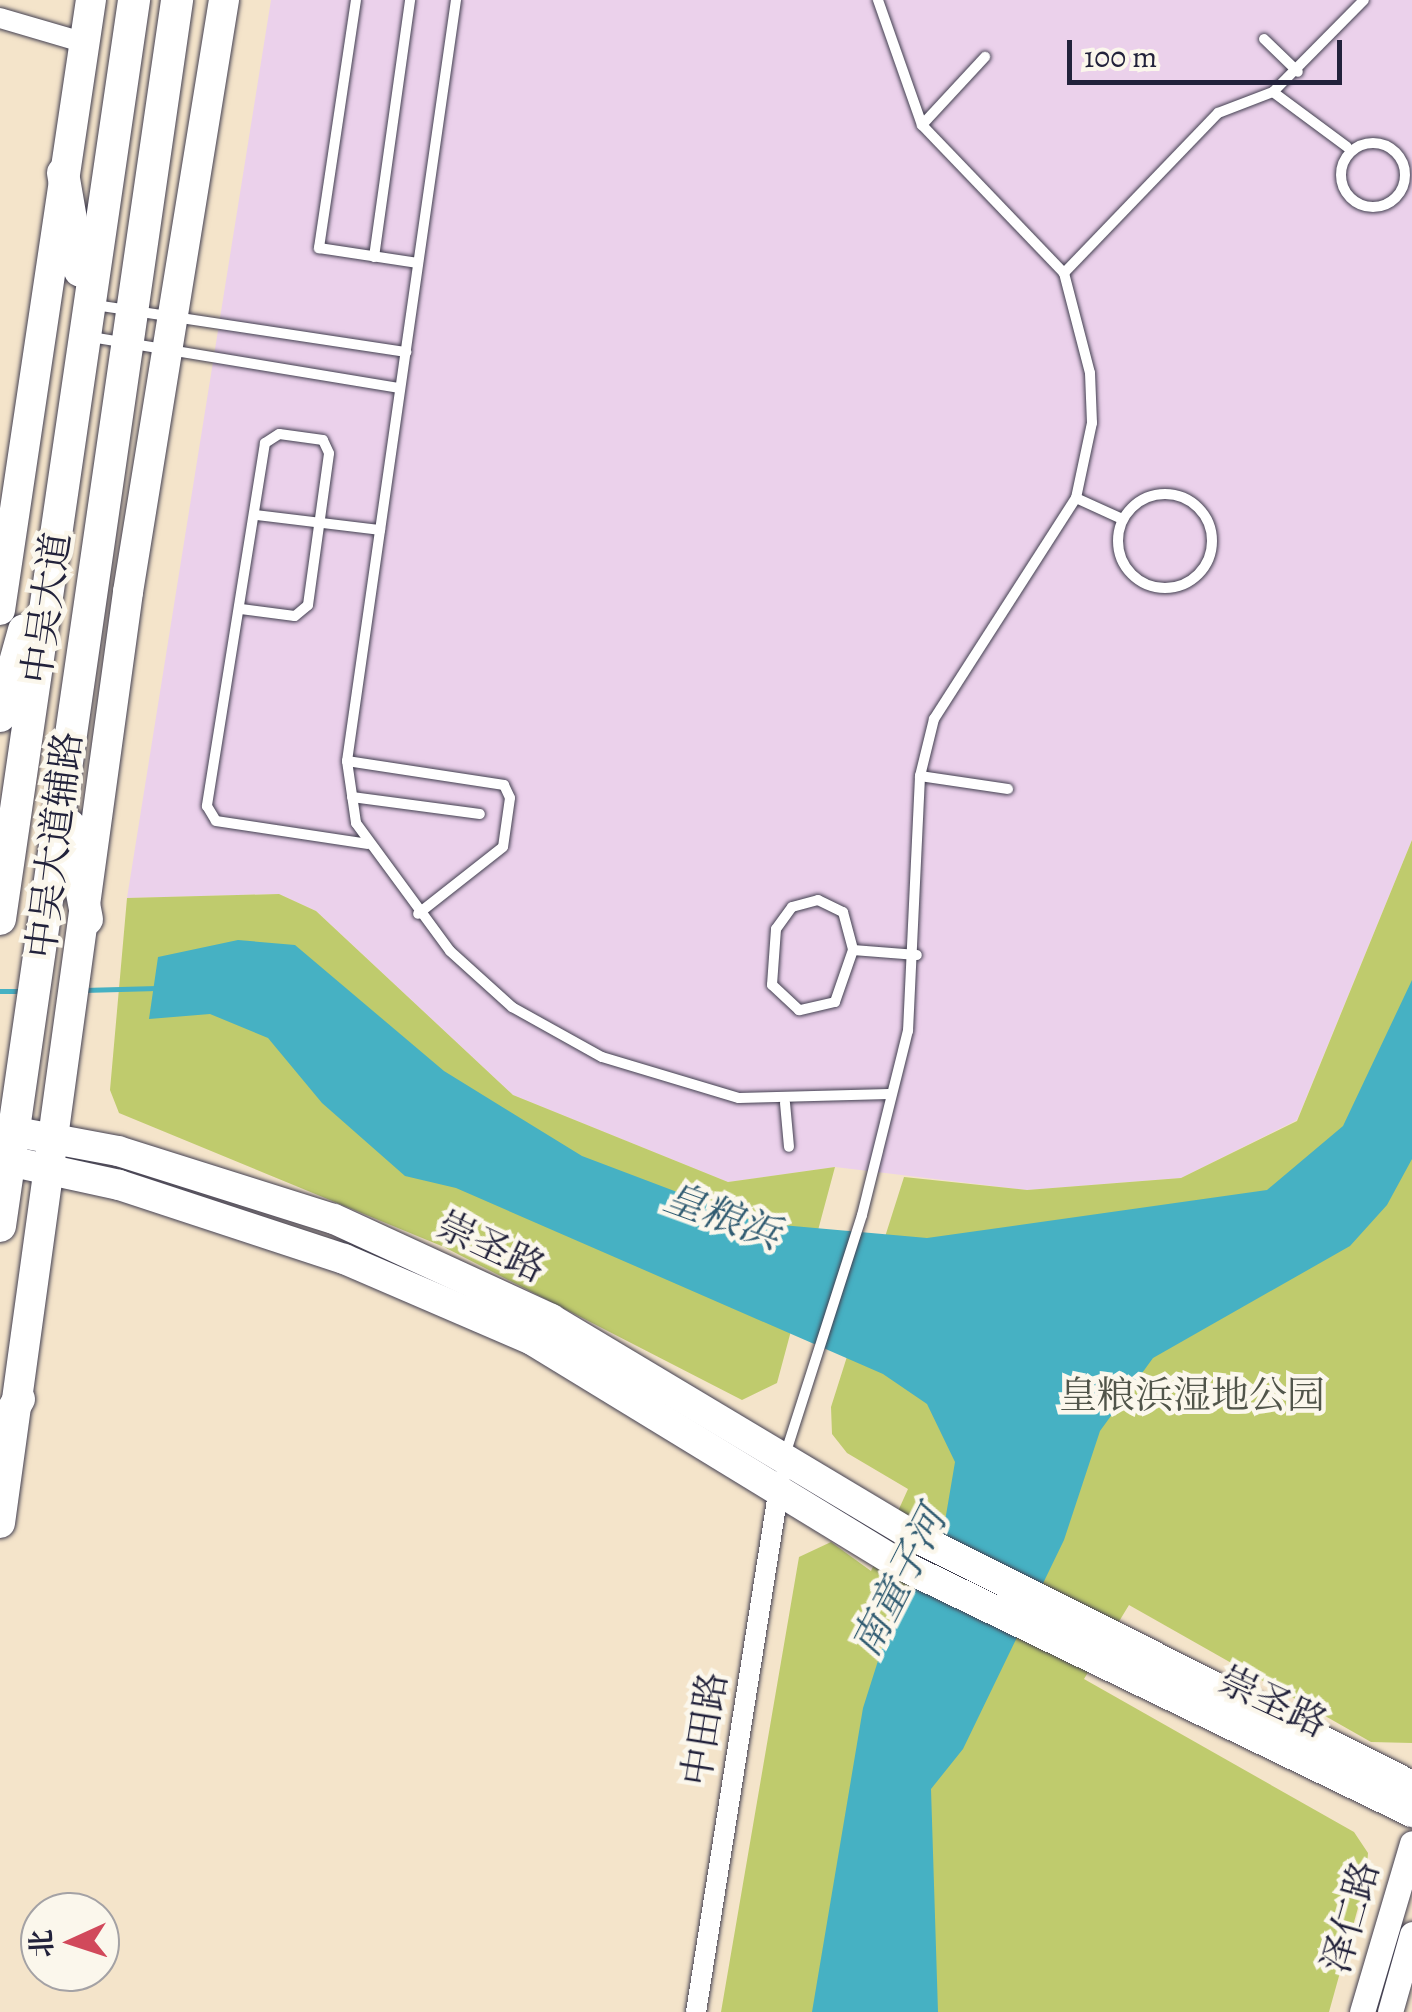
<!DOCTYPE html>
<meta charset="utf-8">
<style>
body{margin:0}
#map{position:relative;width:1412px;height:2012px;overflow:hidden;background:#f4e4ca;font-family:Alegreya,"Noto Serif SC",serif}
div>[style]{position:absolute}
.built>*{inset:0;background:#ebd1eb}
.green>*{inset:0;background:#bfcb6d}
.water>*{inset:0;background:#46b1c3}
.stream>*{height:5px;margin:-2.5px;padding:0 2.5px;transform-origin:2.5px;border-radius:2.5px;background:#46b1c3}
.roads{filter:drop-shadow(0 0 2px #423f50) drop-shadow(0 0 2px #423f50)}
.service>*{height:10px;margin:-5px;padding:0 5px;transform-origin:5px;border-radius:5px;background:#fff}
.service>.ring{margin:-5px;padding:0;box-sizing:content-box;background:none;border:10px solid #fff;border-radius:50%}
.minor>*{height:20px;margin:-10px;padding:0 10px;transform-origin:10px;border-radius:10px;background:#fff}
.tertiary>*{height:25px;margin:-12.5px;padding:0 12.5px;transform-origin:12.5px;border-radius:12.5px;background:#fff}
.secondary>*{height:30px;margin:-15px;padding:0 15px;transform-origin:15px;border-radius:15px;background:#fff}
.primary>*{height:32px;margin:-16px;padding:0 16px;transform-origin:16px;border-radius:16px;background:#fff}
span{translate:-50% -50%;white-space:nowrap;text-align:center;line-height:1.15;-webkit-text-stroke:9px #fbf7ec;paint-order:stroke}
.street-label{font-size:38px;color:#22223b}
.park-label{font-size:38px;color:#51554a}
.water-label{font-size:40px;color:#305b71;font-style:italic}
.north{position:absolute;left:20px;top:1892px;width:100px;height:100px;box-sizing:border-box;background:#fbf7ec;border:2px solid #a4a2a5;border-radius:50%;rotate:267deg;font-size:28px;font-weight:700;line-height:40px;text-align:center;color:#22223b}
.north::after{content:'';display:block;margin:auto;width:35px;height:45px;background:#d1495b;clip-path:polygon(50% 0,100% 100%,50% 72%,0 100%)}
.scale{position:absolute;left:1067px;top:40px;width:275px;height:45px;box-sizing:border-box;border:5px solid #22223b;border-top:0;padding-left:12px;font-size:30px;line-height:35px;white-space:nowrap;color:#22223b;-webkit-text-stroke:8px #fbf7ec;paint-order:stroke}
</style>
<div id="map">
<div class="built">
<i style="clip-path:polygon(271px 0,1412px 0,1412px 840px,1297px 1120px,1181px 1178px,1027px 1190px,835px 1167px,728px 1182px,513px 1095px,316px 911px,279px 894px,127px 898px)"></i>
</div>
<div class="green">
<i style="clip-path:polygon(1412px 840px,1412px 1743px,1371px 1742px,1129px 1605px,1084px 1679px,1354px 1832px,1368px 1853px,1366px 1879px,1329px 2012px,721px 2012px,799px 1557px,831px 1542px,871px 1571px,908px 1489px,847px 1453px,832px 1434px,831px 1407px,904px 1177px,1027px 1190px,1181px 1178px,1297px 1121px)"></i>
<i style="clip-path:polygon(279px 894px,316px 911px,513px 1095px,728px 1182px,835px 1167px,777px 1383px,742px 1400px,444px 1247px,119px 1113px,110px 1090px,127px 898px)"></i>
</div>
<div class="water">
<i style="clip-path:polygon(238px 940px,295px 945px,444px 1071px,582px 1156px,759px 1223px,927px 1238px,1267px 1190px,1343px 1126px,1412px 980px,1412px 1159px,1387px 1205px,1350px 1246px,1153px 1358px,1100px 1431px,1064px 1540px,963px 1749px,931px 1789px,938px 2012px,812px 2012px,863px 1708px,890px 1623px,944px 1527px,955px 1462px,927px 1404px,883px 1374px,456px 1188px,405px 1176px,322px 1103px,268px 1038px,210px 1014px,149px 1019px,158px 957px)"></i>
</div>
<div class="stream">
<i style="left:83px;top:990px;width:74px;rotate:-1.5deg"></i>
<i style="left:0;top:991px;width:22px"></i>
</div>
<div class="roads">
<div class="service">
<i style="left:356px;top:0;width:251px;rotate:98.5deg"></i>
<i style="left:319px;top:248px;width:100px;rotate:8.6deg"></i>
<i style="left:456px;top:0;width:769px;rotate:98.15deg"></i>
<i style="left:347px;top:761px;width:63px;rotate:81.7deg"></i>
<i style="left:356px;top:823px;width:159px;rotate:53.7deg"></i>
<i style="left:450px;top:951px;width:84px;rotate:42.1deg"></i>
<i style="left:512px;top:1007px;width:103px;rotate:29.1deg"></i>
<i style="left:602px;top:1057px;width:143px;rotate:16.7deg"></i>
<i style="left:739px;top:1098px;width:150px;rotate:-1.5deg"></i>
<i style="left:1264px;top:39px;width:47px;rotate:44.1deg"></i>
<i style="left:1273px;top:92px;width:92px;rotate:36.6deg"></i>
<i style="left:922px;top:125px;width:93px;rotate:-47.2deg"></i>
<i class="ring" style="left:1341px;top:143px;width:54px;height:54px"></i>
<i style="left:374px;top:257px;width:260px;rotate:-82deg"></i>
<i style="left:1064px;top:273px;width:222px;rotate:-46.1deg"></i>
<i style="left:1218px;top:113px;width:59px;rotate:-20.9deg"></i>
<i style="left:1273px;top:92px;width:129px;rotate:-45.3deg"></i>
<i style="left:95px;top:305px;width:315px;rotate:8.6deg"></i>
<i style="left:91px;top:337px;width:313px;rotate:9.4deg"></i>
<i class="ring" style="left:1118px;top:494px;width:84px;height:84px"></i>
<i style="left:1076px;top:498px;width:51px;rotate:24.5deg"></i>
<i style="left:256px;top:515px;width:125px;rotate:6.9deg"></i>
<i style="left:241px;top:609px;width:54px;rotate:7.4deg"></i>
<i style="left:295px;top:616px;width:17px;rotate:-40deg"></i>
<i style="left:308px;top:605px;width:153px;rotate:-82.1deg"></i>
<i style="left:329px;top:453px;width:14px;rotate:-115deg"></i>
<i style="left:323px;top:440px;width:44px;rotate:-172.2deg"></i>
<i style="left:279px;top:434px;width:17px;rotate:147deg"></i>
<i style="left:265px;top:443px;width:368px;rotate:99.1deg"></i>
<i style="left:207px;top:806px;width:17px;rotate:59deg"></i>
<i style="left:216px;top:821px;width:154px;rotate:8.6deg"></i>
<i style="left:347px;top:761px;width:159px;rotate:8.7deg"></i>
<i style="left:504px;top:785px;width:14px;rotate:65deg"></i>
<i style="left:510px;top:798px;width:49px;rotate:98.1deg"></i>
<i style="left:503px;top:847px;width:108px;rotate:141.8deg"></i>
<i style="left:920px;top:776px;width:89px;rotate:8.4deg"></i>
<i style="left:352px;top:797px;width:129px;rotate:7.6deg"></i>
<i style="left:818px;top:900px;width:28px;rotate:26deg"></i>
<i style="left:843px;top:912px;width:39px;rotate:75deg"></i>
<i style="left:853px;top:950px;width:55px;rotate:109.1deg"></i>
<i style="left:835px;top:1002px;width:37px;rotate:167deg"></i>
<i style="left:799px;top:1010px;width:37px;rotate:-137deg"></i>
<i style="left:772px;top:985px;width:56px;rotate:-85.9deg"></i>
<i style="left:776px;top:929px;width:27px;rotate:-54deg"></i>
<i style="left:792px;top:907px;width:27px;rotate:-15deg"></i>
<i style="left:853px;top:950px;width:64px;rotate:4.5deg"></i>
<i style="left:785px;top:1103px;width:44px;rotate:84.8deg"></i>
<i style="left:785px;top:1455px;width:252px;rotate:-72.2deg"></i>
<i style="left:862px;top:1215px;width:190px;rotate:-76deg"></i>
<i style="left:908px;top:1031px;width:255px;rotate:-87.3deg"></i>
<i style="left:920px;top:776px;width:59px;rotate:-76.2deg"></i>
<i style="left:934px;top:719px;width:263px;rotate:-57.3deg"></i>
<i style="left:1076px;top:498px;width:77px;rotate:-78deg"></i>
<i style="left:1092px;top:423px;width:50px;rotate:-92.3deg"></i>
<i style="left:1090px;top:373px;width:103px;rotate:-104.6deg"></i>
<i style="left:1064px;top:273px;width:205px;rotate:-133.8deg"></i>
<i style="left:922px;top:125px;width:133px;rotate:-109.4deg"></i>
</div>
<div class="minor">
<i style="left:0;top:18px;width:85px;rotate:16.3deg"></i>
<i style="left:696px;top:2012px;width:538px;rotate:-81.01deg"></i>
</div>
<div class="tertiary">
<i style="left:1362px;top:2012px;width:176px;rotate:-73.5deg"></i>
<i style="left:1390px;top:2012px;width:81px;rotate:-74.2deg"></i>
</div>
<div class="secondary">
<i style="left:0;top:610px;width:617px;rotate:-81.52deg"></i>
<i style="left:0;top:1129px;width:120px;rotate:10.6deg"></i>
<i style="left:118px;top:1151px;width:226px;rotate:17.5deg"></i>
<i style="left:334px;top:1219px;width:239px;rotate:24.7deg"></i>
<i style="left:551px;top:1319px;width:416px;rotate:30.9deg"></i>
<i style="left:908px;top:1533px;width:564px;rotate:26.66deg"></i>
<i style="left:0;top:1159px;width:122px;rotate:12.3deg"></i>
<i style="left:119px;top:1185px;width:237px;rotate:18.2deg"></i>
<i style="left:344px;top:1259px;width:205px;rotate:23.3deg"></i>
<i style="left:532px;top:1340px;width:432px;rotate:31.4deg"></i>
<i style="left:901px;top:1565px;width:568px;rotate:25.8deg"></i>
<i style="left:0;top:1523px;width:940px;rotate:-82.17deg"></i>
<i style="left:128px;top:592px;width:600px;rotate:-80.79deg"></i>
</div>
<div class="primary">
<i style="left:63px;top:173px;width:99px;rotate:80.2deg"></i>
<i style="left:0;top:716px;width:89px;rotate:-74.4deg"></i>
<i style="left:69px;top:825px;width:96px;rotate:79.2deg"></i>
<i style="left:0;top:919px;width:929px;rotate:-81.7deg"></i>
<i style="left:0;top:1226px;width:1239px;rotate:-81.78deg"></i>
<i style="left:0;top:1432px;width:38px;rotate:-60deg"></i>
</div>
</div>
<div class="street-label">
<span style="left:47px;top:608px;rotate:-82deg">中吴大道</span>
<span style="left:55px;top:845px;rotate:-83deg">中吴大道辅路</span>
<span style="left:491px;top:1247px;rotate:25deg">崇圣路</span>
<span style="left:1273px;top:1702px;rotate:25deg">崇圣路</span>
<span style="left:705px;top:1729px;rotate:-81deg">中田路</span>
<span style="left:1351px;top:1917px;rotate:-74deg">泽仁路</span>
</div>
<div class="park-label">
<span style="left:1192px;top:1396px">皇粮浜湿地公园</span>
</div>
<div class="water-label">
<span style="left:722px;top:1216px;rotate:20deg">皇粮浜</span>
<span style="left:899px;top:1582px;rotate:-63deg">南童子河</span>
</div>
<div class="north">北</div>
<div class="scale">100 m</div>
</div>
